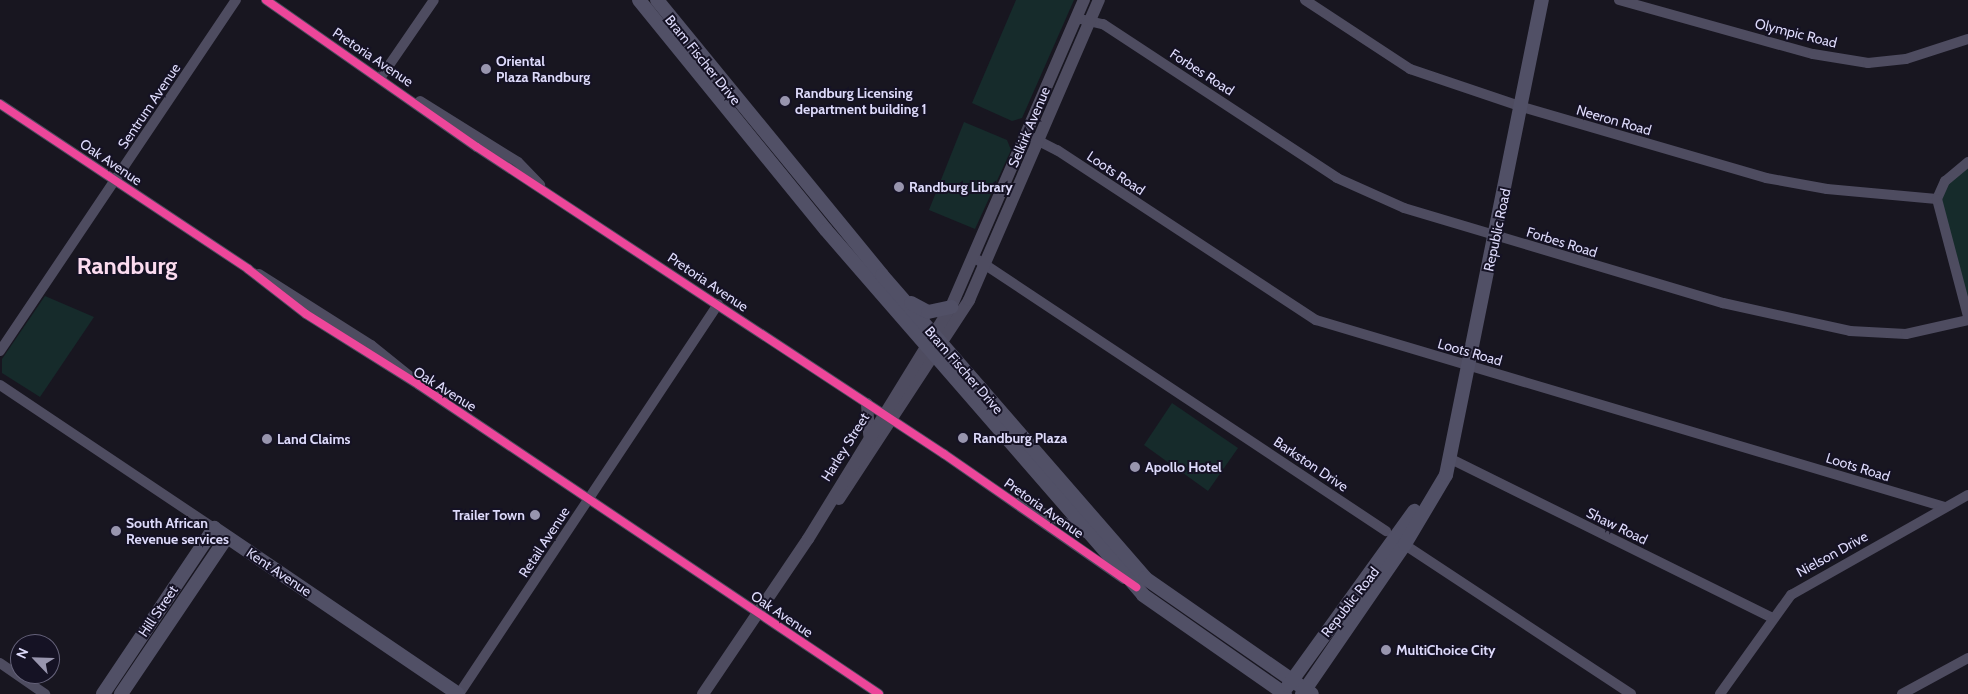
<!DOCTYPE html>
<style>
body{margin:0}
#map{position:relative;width:1968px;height:694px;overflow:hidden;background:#181620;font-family:Cabin,sans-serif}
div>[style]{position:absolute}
.green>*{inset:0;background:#162b2b}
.minor>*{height:10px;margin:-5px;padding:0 5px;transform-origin:5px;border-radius:5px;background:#4e4c60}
.tertiary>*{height:12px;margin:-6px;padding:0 6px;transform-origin:6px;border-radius:6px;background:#4e4c60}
.secondary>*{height:14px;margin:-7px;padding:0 7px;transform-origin:7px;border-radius:7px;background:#515066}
.cycleway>*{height:8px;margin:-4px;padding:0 4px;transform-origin:4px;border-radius:4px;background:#ed469a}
.dots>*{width:14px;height:14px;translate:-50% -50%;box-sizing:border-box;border:2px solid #151224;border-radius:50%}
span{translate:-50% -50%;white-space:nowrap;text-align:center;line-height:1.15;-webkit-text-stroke:4px #151224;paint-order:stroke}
.street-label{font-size:14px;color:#dddafa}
.poi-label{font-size:14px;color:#dddafa;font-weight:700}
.left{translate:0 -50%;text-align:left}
.right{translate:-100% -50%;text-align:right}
.town-label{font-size:24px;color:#fbdcf0;font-weight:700}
.north{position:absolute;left:10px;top:634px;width:50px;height:50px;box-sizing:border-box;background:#151224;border:1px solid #65627a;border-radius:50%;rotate:294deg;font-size:14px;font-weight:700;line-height:20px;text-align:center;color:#dddafa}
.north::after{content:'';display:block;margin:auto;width:18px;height:22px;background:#9895ae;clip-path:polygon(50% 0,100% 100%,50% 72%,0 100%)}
</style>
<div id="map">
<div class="green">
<i style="clip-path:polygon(1016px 0,1074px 0,1022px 118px,1012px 121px,972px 103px)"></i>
<i style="clip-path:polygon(964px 122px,1007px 140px,1011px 150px,975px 229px,929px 210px)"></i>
<i style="clip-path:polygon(1968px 159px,1968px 315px,1939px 189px)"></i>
<i style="clip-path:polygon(45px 296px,94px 317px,40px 397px,2px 373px,2px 359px)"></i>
<i style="clip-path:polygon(1172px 403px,1238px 448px,1208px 491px,1144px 445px)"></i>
</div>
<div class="minor">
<i style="left:266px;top:0;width:257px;rotate:34.9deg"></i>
<i style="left:477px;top:147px;width:559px;rotate:33.32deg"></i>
<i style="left:944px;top:454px;width:219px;rotate:34.8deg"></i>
<i style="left:1305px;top:0;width:126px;rotate:33.3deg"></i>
<i style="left:1410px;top:69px;width:118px;rotate:18.7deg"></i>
<i style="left:1522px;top:107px;width:254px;rotate:16.2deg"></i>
<i style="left:1766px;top:178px;width:62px;rotate:10.2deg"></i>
<i style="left:1827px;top:189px;width:110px;rotate:5.2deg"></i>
<i style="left:1619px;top:0;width:201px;rotate:15.6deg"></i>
<i style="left:1813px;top:54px;width:56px;rotate:9.3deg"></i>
<i style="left:1868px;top:63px;width:38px;rotate:-6deg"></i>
<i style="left:1906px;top:59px;width:65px;rotate:-17.9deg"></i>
<i style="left:1076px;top:18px;width:28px;rotate:13deg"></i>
<i style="left:1103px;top:24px;width:280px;rotate:33.3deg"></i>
<i style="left:1337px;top:178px;width:73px;rotate:24.1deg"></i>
<i style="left:1404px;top:208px;width:333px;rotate:16.6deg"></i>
<i style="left:1723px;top:303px;width:130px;rotate:12.4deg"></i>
<i style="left:1850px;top:331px;width:56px;rotate:3.1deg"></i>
<i style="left:1906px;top:334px;width:64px;rotate:-12.7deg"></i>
<i style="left:381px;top:77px;width:93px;rotate:-55.5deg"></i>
<i style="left:420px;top:101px;width:115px;rotate:31.9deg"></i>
<i style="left:518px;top:162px;width:32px;rotate:46deg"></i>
<i style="left:0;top:104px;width:298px;rotate:33.6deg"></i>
<i style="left:248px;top:269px;width:73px;rotate:37.8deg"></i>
<i style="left:306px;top:314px;width:133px;rotate:32.1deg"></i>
<i style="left:419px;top:385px;width:554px;rotate:33.89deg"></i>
<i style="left:1027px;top:135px;width:34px;rotate:27deg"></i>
<i style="left:1057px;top:150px;width:310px;rotate:33.3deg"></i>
<i style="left:1316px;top:320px;width:656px;rotate:16.56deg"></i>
<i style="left:1968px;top:162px;width:30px;rotate:140deg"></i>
<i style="left:1945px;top:181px;width:20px;rotate:114deg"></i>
<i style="left:1937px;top:199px;width:121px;rotate:75.2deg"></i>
<i style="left:978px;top:260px;width:490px;rotate:33.6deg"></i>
<i style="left:259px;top:274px;width:133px;rotate:32.4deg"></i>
<i style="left:371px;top:345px;width:53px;rotate:38.8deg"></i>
<i style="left:0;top:351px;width:423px;rotate:-56.1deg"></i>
<i style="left:0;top:385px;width:257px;rotate:33.8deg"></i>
<i style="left:1451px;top:459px;width:357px;rotate:26.3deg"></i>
<i style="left:1020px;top:502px;width:75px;rotate:25.2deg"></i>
<i style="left:1399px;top:541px;width:278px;rotate:33.4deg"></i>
<i style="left:0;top:663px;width:55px;rotate:34.6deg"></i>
<i style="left:459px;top:694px;width:468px;rotate:-56.4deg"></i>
<i style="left:1720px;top:694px;width:122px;rotate:-54.4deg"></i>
<i style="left:1791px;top:595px;width:203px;rotate:-29.5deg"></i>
<i style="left:1902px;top:694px;width:75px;rotate:-28.6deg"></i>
</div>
<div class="tertiary">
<i style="left:867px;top:404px;width:31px;rotate:86deg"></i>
<i style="left:839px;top:499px;width:238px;rotate:-56.8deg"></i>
<i style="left:969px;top:300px;width:327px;rotate:-66.6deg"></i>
<i style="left:703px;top:694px;width:187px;rotate:-55.9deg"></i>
<i style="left:808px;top:539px;width:273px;rotate:-58.4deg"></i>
<i style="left:951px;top:307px;width:335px;rotate:-66.6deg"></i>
</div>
<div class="secondary">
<i style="left:639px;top:0;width:296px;rotate:50.9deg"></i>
<i style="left:826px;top:230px;width:483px;rotate:49deg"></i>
<i style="left:1143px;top:595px;width:173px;rotate:34.9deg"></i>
<i style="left:657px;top:0;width:355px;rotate:50.7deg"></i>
<i style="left:882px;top:275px;width:401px;rotate:49deg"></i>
<i style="left:1145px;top:578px;width:203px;rotate:34.8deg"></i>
<i style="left:911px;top:303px;width:19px;rotate:28deg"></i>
<i style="left:928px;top:312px;width:24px;rotate:-12deg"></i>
<i style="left:1288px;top:686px;width:216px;rotate:-54.2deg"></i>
<i style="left:103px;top:694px;width:200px;rotate:-56.2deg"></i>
<i style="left:214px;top:528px;width:295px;rotate:34.2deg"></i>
<i style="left:121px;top:694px;width:189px;rotate:-56deg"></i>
<i style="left:1302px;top:694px;width:182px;rotate:-55.5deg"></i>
<i style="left:1405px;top:544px;width:80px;rotate:-59.3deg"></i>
<i style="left:1446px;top:475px;width:485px;rotate:-78.6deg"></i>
</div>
<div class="cycleway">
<i style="left:266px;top:0;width:257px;rotate:34.9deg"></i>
<i style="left:477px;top:147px;width:559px;rotate:33.32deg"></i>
<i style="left:944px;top:454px;width:234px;rotate:34.7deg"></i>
<i style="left:0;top:104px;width:298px;rotate:33.6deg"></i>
<i style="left:248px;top:269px;width:73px;rotate:37.8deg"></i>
<i style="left:306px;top:314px;width:133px;rotate:32.1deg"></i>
<i style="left:419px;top:385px;width:554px;rotate:33.89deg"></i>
</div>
<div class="dots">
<i style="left:486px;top:69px;background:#9895ae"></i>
<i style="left:785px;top:101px;background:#9895ae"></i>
<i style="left:899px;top:187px;background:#9895ae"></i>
<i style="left:963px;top:438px;background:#9895ae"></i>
<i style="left:267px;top:439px;background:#9895ae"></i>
<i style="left:1135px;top:467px;background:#9895ae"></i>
<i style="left:535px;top:515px;background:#9895ae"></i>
<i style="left:116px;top:531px;background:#9895ae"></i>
<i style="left:1386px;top:650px;background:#9895ae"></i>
</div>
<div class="street-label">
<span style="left:1796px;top:33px;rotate:14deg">Olympic Road</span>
<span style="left:373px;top:57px;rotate:34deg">Pretoria Avenue</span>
<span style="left:703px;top:60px;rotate:51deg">Bram Fischer Drive</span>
<span style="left:1202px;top:72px;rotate:33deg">Forbes Road</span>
<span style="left:149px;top:106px;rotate:-56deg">Sentrum Avenue</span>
<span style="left:1614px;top:120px;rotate:16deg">Neeron Road</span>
<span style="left:1029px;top:127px;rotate:-67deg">Selkirk Avenue</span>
<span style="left:111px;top:162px;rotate:34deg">Oak Avenue</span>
<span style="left:1116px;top:173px;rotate:34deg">Loots Road</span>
<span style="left:1497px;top:230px;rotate:-78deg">Republic Road</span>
<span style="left:1562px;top:242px;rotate:17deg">Forbes Road</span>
<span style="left:708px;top:282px;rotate:34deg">Pretoria Avenue</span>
<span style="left:1470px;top:352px;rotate:16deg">Loots Road</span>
<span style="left:964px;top:370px;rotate:49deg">Bram Fischer Drive</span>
<span style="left:445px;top:389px;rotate:32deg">Oak Avenue</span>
<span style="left:845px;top:447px;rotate:-58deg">Harley Street</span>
<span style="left:1311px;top:464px;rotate:34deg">Barkston Drive</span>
<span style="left:1858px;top:467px;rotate:17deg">Loots Road</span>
<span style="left:1044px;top:508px;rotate:35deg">Pretoria Avenue</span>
<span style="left:1617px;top:526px;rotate:26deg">Shaw Road</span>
<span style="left:544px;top:542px;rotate:-57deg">Retail Avenue</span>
<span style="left:1832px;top:554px;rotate:-29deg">Nielson Drive</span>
<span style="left:279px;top:572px;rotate:34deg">Kent Avenue</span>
<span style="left:1350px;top:602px;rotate:-52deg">Republic Road</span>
<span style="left:158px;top:611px;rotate:-56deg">Hill Street</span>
<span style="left:782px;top:614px;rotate:34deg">Oak Avenue</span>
</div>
<div class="poi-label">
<span class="left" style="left:496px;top:69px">Oriental<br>Plaza Randburg</span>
<span class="left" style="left:795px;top:101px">Randburg Licensing<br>department building 1</span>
<span class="left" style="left:909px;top:187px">Randburg Library</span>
<span class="left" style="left:973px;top:438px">Randburg Plaza</span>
<span class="left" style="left:277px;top:439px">Land Claims</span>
<span class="left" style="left:1145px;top:467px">Apollo Hotel</span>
<span class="right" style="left:525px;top:515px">Trailer Town</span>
<span class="left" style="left:126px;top:531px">South African<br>Revenue services</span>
<span class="left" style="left:1396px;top:650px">MultiChoice City</span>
</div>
<div class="town-label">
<span style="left:127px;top:266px">Randburg</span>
</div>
<div class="north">N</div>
</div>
